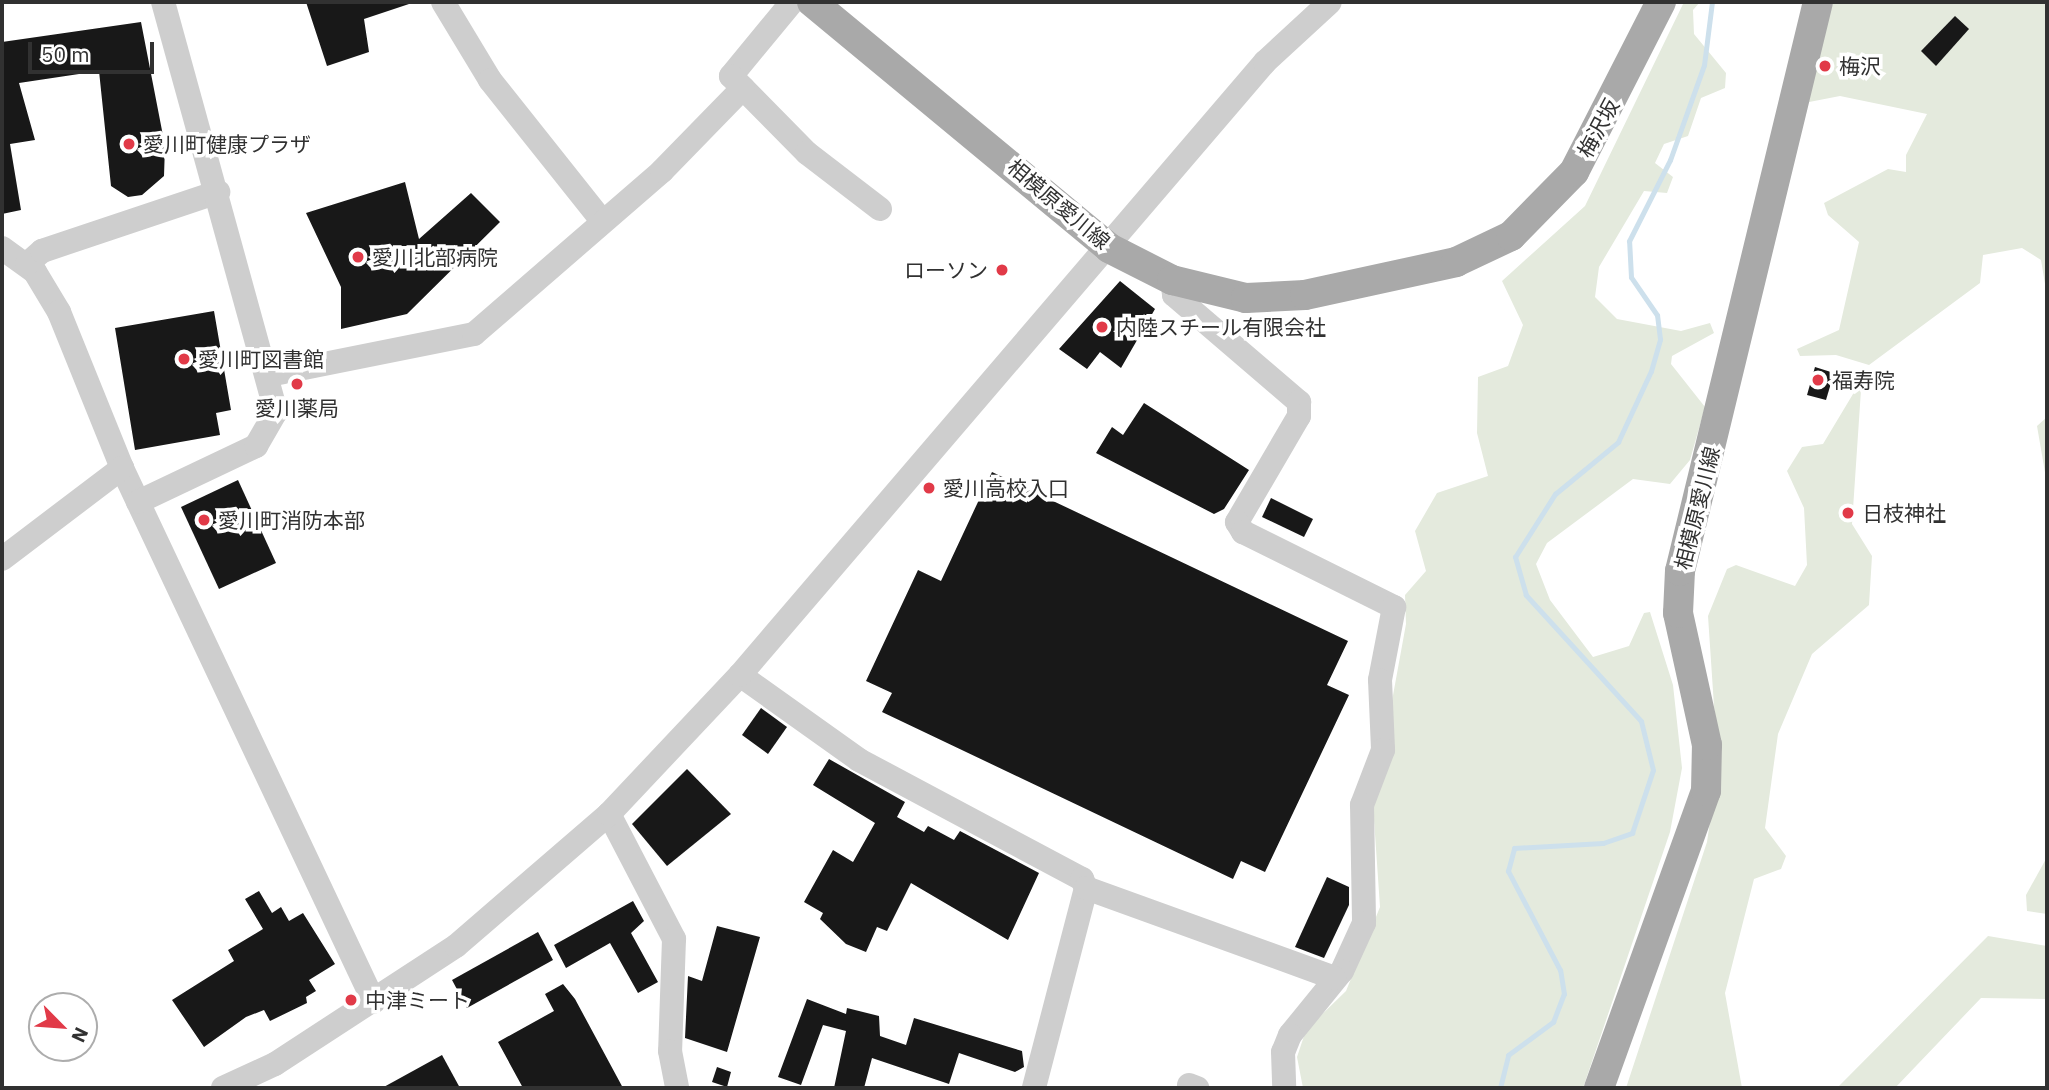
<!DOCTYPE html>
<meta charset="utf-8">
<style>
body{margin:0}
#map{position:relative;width:2049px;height:1090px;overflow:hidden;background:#fff;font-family:"IBM Plex Sans","Noto Sans JP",sans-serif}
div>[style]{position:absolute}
.green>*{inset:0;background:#e4eadd}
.stream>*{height:5px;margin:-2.5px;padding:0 2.5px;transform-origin:2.5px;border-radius:2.5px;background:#cde0ec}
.building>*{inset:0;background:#181818}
.minor>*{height:24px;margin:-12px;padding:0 12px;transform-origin:12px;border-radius:12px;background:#cecece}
.major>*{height:30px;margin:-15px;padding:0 15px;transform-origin:15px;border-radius:15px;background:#a9a9a9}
.dots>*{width:19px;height:19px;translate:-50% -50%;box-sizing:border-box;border:4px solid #fff;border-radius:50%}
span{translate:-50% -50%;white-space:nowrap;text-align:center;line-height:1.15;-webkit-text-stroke:7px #fff;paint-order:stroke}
.poi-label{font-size:21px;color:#313131}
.left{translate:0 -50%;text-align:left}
.right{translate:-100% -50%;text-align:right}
.street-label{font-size:21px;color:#313131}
.frame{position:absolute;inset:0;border:4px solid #313131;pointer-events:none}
.north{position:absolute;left:28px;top:992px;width:70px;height:70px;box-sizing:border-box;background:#fff;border:2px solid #adadad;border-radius:50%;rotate:115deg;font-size:19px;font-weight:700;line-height:28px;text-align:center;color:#313131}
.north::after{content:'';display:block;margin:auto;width:24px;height:32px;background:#e13a48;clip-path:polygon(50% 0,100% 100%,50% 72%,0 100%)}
.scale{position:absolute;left:28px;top:42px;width:126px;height:32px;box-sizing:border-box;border:4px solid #313131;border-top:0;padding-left:9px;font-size:21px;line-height:24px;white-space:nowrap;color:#313131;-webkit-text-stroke:5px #fff;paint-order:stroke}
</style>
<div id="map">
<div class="green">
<i style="clip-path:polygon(1684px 2px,1700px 2px,1693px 10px,1694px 34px,1726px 73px,1725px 88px,1701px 98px,1688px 136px,1664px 144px,1655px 163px,1673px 177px,1667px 193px,1644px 191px,1599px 267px,1595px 297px,1617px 319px,1681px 331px,1710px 323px,1714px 333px,1672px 356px,1671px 364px,1705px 407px,1690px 460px,1670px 484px,1633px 479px,1547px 543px,1536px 564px,1550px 600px,1593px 657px,1629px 646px,1644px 613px,1650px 612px,1673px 685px,1682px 768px,1670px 832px,1583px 1088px,1303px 1088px,1297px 1057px,1306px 1030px,1346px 991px,1380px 907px,1373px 805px,1406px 624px,1405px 595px,1426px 571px,1415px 531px,1437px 493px,1488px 476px,1477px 433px,1478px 377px,1508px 366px,1523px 325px,1502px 281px,1585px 206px)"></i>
<i style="clip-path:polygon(1833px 2px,2047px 2px,2047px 296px,2041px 260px,2022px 248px,1983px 255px,1980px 283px,1869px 365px,1836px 355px,1800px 356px,1797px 349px,1839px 330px,1859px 242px,1828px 215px,1824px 203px,1888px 169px,1906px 172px,1906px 155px,1927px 114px,1840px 96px,1804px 103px)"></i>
<i style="clip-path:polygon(1856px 389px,1861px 390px,1852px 524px,1872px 556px,1869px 605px,1812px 654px,1778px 734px,1765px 828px,1786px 856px,1781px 869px,1754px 879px,1725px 993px,1742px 1088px,1626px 1088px,1707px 842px,1718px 766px,1708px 616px,1727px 569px,1736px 565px,1795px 586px,1807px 565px,1804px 508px,1787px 471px,1802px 447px,1823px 444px)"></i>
<i style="clip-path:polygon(2047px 417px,2047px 484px,2037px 426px)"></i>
<i style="clip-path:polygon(2047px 857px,2047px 914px,2027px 911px,2026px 895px)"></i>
<i style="clip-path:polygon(1988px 936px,2047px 946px,2047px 999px,1981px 998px,1895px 1088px,1837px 1088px)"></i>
</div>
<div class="stream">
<i style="left:1500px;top:1088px;width:34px;rotate:-76deg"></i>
<i style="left:1508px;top:1055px;width:56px;rotate:-36.3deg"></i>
<i style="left:1553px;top:1022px;width:30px;rotate:-69deg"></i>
<i style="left:1564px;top:994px;width:24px;rotate:-99deg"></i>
<i style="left:1560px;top:970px;width:112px;rotate:-117.7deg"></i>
<i style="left:1508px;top:871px;width:24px;rotate:-75deg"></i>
<i style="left:1514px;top:848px;width:89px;rotate:-3.2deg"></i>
<i style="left:1603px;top:843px;width:31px;rotate:-19deg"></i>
<i style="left:1632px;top:833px;width:66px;rotate:-71.6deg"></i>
<i style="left:1653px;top:770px;width:50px;rotate:-103.8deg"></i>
<i style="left:1641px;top:721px;width:171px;rotate:-132.4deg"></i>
<i style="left:1526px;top:595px;width:40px;rotate:-106deg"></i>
<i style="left:1515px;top:557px;width:75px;rotate:-57.6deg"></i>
<i style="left:1555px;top:494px;width:82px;rotate:-39.5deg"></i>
<i style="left:1618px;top:442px;width:78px;rotate:-65.1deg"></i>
<i style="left:1651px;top:371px;width:33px;rotate:-74deg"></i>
<i style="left:1660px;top:339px;width:24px;rotate:-97deg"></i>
<i style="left:1657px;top:315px;width:46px;rotate:-124.4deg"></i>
<i style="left:1631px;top:277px;width:36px;rotate:-93deg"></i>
<i style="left:1629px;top:241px;width:91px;rotate:-63.2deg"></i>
<i style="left:1670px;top:160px;width:101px;rotate:-70.3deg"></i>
<i style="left:1704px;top:65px;width:64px;rotate:-82.8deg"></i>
</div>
<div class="building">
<i style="clip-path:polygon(306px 2px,409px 2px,409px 4px,364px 19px,369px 52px,327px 66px)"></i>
<i style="clip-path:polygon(1955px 16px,1969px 29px,1936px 66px,1921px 51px)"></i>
<i style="clip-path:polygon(141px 22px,165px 146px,164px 176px,142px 195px,128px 197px,111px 186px,99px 71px,19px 83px,35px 140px,10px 144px,21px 210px,2px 214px,2px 42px)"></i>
<i style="clip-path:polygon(405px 182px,419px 239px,471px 193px,500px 222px,407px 314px,341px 329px,341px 287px,306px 213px)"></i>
<i style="clip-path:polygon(1120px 281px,1155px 309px,1121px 368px,1100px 352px,1087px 369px,1059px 349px)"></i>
<i style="clip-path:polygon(214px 311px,231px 410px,216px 413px,220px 435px,135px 450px,115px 328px)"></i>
<i style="clip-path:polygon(1815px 367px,1834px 373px,1826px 400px,1807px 395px)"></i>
<i style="clip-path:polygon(1144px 403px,1249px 470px,1224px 509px,1214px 514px,1096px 453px,1112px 427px,1123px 435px)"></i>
<i style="clip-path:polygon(992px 472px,1348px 641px,1327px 685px,1349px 695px,1265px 872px,1241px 861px,1233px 879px,882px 712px,892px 693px,866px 681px,918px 570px,941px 581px)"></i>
<i style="clip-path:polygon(238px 480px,276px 563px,219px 589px,181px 507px)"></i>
<i style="clip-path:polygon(1271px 498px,1313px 519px,1304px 537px,1262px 517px)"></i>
<i style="clip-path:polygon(761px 708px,787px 727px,768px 754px,742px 735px)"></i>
<i style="clip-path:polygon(829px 759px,905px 802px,897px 817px,924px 832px,928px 826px,954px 840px,960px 831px,1039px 873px,1008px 940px,911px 883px,887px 931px,877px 927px,866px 952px,846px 944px,820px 919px,823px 913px,804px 902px,833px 850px,853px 862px,875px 823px,813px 785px)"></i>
<i style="clip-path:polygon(687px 769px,731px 814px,667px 866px,632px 824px)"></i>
<i style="clip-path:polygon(1327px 877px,1349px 887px,1349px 905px,1324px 958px,1295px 947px)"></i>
<i style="clip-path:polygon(259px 891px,272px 913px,281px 907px,289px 921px,303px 913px,335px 964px,309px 980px,316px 991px,306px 997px,307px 1003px,270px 1021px,264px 1010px,246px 1017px,204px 1047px,172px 1000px,234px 961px,228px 950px,263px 929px,245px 899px)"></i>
<i style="clip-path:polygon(633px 901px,644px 921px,631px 933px,658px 982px,638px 993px,610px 943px,566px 968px,554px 945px)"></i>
<i style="clip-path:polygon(717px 926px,760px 937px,727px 1052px,685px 1038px,688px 976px,702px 981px)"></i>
<i style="clip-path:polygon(538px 932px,553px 960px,467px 1008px,452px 980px)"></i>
<i style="clip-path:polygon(563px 984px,575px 999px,623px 1088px,523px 1088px,498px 1042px,554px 1011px,545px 994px)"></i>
<i style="clip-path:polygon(807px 999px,846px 1014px,847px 1008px,879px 1016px,880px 1036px,906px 1045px,914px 1018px,1022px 1051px,1024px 1067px,1015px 1072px,959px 1053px,949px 1084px,872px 1058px,864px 1088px,834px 1088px,846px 1031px,823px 1025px,801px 1085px,778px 1077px)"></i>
<i style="clip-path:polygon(442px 1055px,460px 1088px,382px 1088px)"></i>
<i style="clip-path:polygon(717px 1067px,731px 1072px,727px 1087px,712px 1082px)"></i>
</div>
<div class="minor">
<i style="left:443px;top:2px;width:91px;rotate:58.9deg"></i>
<i style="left:490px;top:80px;width:181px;rotate:51.5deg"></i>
<i style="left:792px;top:2px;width:96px;rotate:129.5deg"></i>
<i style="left:731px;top:76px;width:108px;rotate:45.4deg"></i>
<i style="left:807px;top:153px;width:92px;rotate:37.5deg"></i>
<i style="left:2px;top:248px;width:41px;rotate:36deg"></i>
<i style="left:35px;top:272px;width:47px;rotate:59deg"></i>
<i style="left:59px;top:312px;width:168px;rotate:68deg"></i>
<i style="left:122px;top:468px;width:590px;rotate:64.74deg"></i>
<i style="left:27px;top:264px;width:20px;rotate:-41deg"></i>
<i style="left:42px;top:251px;width:186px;rotate:-18.5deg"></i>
<i style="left:1172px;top:280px;width:15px;rotate:82deg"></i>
<i style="left:1174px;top:295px;width:165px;rotate:40.6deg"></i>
<i style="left:1299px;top:402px;width:14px;rotate:90deg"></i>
<i style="left:1299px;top:416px;width:123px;rotate:120.3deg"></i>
<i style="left:1237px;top:522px;width:12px;rotate:59deg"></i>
<i style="left:1243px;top:532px;width:169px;rotate:26.4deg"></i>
<i style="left:1394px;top:607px;width:74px;rotate:100.9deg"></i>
<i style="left:1380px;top:680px;width:70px;rotate:87.5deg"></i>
<i style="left:1383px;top:750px;width:59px;rotate:110.9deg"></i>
<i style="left:1362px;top:805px;width:118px;rotate:89deg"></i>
<i style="left:1364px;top:923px;width:53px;rotate:114.6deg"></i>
<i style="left:1342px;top:971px;width:82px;rotate:129.1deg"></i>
<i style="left:1290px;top:1035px;width:18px;rotate:112deg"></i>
<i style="left:1283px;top:1052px;width:36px;rotate:88deg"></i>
<i style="left:269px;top:375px;width:209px;rotate:-11.3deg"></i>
<i style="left:474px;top:334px;width:249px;rotate:-40.9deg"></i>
<i style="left:662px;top:171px;width:116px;rotate:-45.7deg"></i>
<i style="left:138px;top:502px;width:131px;rotate:-25.4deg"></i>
<i style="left:256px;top:446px;width:39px;rotate:-60deg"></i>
<i style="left:276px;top:412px;width:425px;rotate:-105.4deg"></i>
<i style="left:2px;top:559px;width:151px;rotate:-37.2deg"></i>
<i style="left:740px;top:675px;width:146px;rotate:35.5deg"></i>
<i style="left:859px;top:760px;width:253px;rotate:28.1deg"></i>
<i style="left:1082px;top:879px;width:10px;rotate:66deg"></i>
<i style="left:1086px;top:888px;width:207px;rotate:104.6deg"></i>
<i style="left:609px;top:814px;width:141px;rotate:62.5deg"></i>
<i style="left:674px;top:939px;width:112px;rotate:92deg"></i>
<i style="left:670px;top:1051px;width:38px;rotate:79deg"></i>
<i style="left:1086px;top:888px;width:264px;rotate:19.9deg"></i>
<i style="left:1189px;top:1085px;width:9px;rotate:21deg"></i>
<i style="left:223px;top:1088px;width:57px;rotate:-24.8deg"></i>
<i style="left:275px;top:1064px;width:216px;rotate:-33.1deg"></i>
<i style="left:456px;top:946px;width:202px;rotate:-40.8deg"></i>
<i style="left:609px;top:814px;width:191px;rotate:-46.7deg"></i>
<i style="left:740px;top:675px;width:807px;rotate:-49.42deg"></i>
<i style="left:1265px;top:62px;width:88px;rotate:-42.7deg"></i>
</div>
<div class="major">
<i style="left:812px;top:2px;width:386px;rotate:39.6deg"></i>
<i style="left:1109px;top:248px;width:71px;rotate:26.9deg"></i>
<i style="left:1172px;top:280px;width:76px;rotate:13.7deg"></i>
<i style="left:1246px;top:298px;width:59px;rotate:-2.9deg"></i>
<i style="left:1305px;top:295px;width:155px;rotate:-12.3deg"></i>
<i style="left:1456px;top:262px;width:61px;rotate:-25.3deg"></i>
<i style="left:1511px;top:236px;width:90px;rotate:-45.5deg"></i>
<i style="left:1574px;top:172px;width:191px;rotate:-62.9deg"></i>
<i style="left:1599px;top:1088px;width:316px;rotate:-70.2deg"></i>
<i style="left:1706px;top:791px;width:46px;rotate:-88.8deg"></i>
<i style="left:1707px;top:745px;width:135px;rotate:-102.4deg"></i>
<i style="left:1678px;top:613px;width:42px;rotate:-87.3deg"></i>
<i style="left:1680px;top:571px;width:585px;rotate:-76.37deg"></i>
</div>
<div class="dots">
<i style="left:1825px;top:66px;background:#e13a48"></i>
<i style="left:129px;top:144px;background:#e13a48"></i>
<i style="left:358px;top:257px;background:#e13a48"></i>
<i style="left:1002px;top:270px;background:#e13a48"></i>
<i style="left:1102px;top:327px;background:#e13a48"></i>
<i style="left:184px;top:359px;background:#e13a48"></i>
<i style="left:1818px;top:380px;background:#e13a48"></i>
<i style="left:297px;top:384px;background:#e13a48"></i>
<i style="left:929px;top:488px;background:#e13a48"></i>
<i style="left:1848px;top:513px;background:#e13a48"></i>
<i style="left:204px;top:520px;background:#e13a48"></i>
<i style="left:351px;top:1000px;background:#e13a48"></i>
</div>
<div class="poi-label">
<span class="left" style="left:1839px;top:66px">梅沢</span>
<span class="left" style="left:143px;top:144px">愛川町健康プラザ</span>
<span class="left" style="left:372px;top:257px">愛川北部病院</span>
<span class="right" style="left:988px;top:270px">ローソン</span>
<span class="left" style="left:1116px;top:327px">内陸スチール有限会社</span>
<span class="left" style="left:198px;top:359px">愛川町図書館</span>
<span class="left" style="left:1832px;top:380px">福寿院</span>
<span style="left:297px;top:408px">愛川薬局</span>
<span class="left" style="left:943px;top:488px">愛川高校入口</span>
<span class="left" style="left:1862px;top:513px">日枝神社</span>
<span class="left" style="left:218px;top:520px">愛川町消防本部</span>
<span class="left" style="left:365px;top:1000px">中津ミート</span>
</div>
<div class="street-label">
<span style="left:1598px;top:128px;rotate:-62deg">梅沢坂</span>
<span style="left:1059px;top:204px;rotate:40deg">相模原愛川線</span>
<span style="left:1697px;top:508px;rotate:-76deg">相模原愛川線</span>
</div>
<div class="frame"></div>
<div class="north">N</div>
<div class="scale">50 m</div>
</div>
